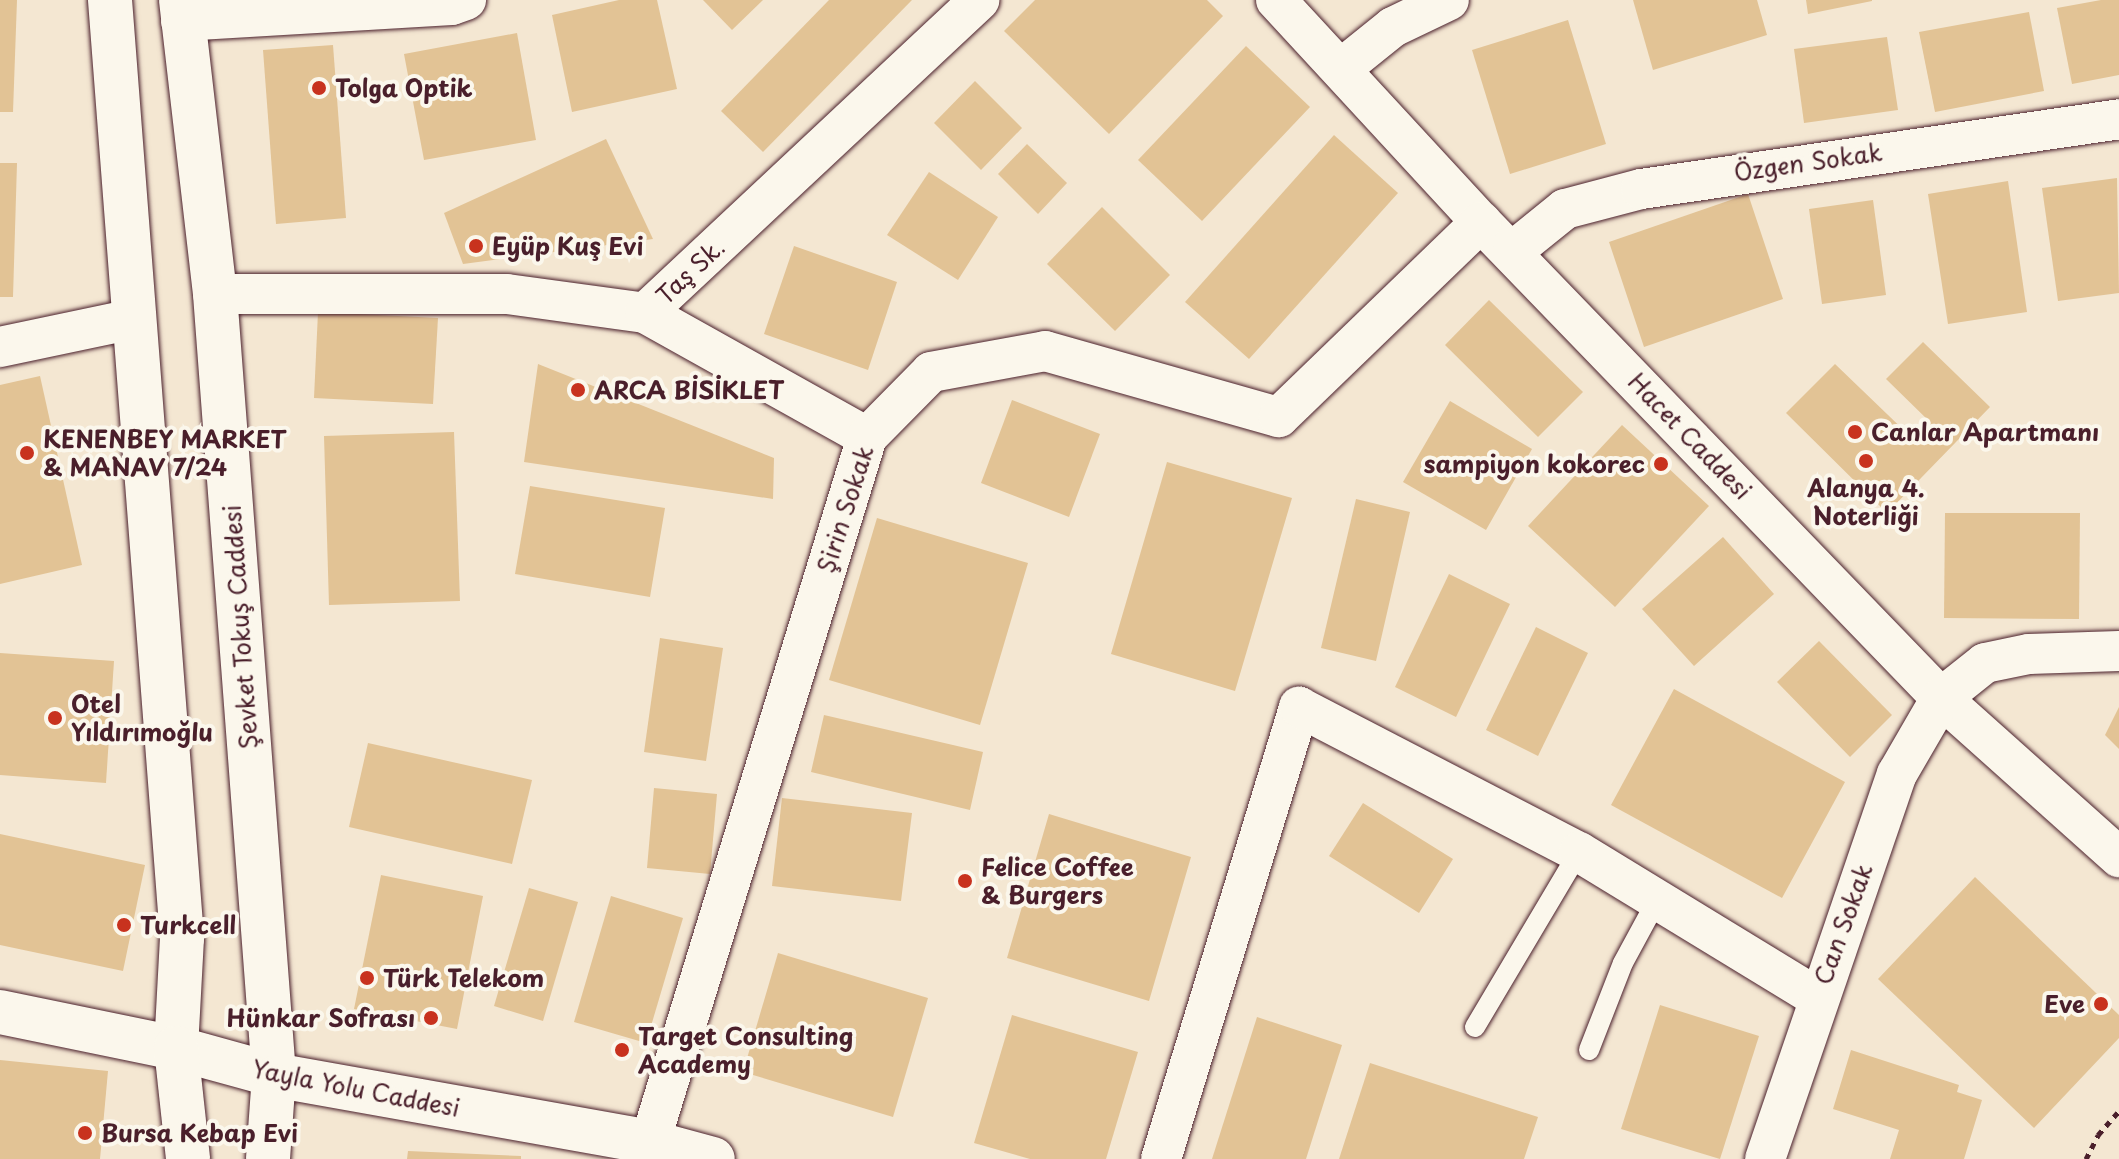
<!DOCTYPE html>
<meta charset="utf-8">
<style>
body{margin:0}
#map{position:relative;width:2119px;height:1159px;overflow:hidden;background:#f4e7d2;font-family:"Playpen Sans",sans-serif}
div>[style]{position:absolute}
.building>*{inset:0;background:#e2c395}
.path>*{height:5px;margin-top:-2.5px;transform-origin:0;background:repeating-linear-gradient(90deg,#4a1f2b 0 6px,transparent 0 12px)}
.roads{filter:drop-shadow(0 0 2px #4a1f2b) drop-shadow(0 0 2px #4a1f2b)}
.service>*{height:20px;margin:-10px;padding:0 10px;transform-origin:10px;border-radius:10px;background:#fbf7ec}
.minor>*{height:40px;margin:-20px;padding:0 20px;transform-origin:20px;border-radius:20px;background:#fbf7ec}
.tertiary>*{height:44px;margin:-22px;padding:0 22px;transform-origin:22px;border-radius:22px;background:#fbf7ec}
.secondary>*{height:44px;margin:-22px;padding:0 22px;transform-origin:22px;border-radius:22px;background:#fbf7ec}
.dots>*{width:22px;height:22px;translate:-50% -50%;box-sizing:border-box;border:4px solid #fbf7ec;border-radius:50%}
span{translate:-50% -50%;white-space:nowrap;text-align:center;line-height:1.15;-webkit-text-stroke:8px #fbf7ec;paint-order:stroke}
.poi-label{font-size:24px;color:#4a1f2b;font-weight:700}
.left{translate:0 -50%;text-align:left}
.right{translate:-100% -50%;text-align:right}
.street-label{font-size:24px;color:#4a1f2b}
</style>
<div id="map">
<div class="building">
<i style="clip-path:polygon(0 0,17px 0,13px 112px,0 112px)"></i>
<i style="clip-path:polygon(619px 0,657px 0,677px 89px,572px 112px,552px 15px)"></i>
<i style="clip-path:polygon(703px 0,763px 0,732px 30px)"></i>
<i style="clip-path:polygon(829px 0,912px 0,763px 152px,721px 111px)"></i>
<i style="clip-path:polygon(1035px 0,1207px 0,1223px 16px,1109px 134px,1004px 31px)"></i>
<i style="clip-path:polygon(1633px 0,1757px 0,1767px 35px,1653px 70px)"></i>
<i style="clip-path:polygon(1806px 0,1872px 0,1872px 1px,1808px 14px)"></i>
<i style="clip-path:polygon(2101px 0,2119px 0,2119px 75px,2072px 84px,2057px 8px)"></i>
<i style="clip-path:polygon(2029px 12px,2044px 91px,1935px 112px,1919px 32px)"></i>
<i style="clip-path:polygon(1568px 20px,1606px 144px,1510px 174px,1472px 50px)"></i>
<i style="clip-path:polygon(517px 33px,536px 140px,424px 160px,404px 54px)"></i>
<i style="clip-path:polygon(1887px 37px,1898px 110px,1804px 123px,1794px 49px)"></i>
<i style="clip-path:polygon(333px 45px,346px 218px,276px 224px,263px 50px)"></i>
<i style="clip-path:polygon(1246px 46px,1310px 107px,1202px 221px,1138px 160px)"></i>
<i style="clip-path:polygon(975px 81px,1022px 128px,981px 170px,934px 123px)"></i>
<i style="clip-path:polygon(1334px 135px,1398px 193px,1249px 359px,1185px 302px)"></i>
<i style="clip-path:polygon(606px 139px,653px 239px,463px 264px,444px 213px)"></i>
<i style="clip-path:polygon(1027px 144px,1067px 183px,1038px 214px,998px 174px)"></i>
<i style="clip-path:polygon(0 163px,17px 163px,13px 297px,0 297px)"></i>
<i style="clip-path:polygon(929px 172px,998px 217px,958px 280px,887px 235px)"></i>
<i style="clip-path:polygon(2117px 178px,2119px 293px,2058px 301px,2042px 188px)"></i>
<i style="clip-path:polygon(2008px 181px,2027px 312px,1948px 324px,1928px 194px)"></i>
<i style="clip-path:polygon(1748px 194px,1783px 299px,1644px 347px,1609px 242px)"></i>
<i style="clip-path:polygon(1873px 200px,1886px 295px,1822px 304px,1809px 209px)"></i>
<i style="clip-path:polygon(1102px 207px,1170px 275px,1115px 331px,1047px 264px)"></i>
<i style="clip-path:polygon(794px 246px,897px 282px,868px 370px,764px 334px)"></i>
<i style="clip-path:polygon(1489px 300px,1583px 392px,1538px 437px,1445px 345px)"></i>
<i style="clip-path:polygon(318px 312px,438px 318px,433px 404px,314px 398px)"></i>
<i style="clip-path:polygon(1923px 342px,1990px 407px,1887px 513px,1786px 413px,1835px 364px,1914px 440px,1931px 423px,1886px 379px)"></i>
<i style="clip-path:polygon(538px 364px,774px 458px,773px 499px,524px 462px)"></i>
<i style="clip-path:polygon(40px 376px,82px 565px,0 584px,0 385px)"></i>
<i style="clip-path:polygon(1012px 400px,1100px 434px,1069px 517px,981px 483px)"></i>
<i style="clip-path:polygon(1450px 401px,1532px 449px,1486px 530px,1403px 482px)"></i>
<i style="clip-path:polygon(1622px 425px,1709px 506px,1615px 607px,1528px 526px)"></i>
<i style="clip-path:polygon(454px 432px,460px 601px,329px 605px,324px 436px)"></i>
<i style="clip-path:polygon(1167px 462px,1292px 498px,1235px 691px,1111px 654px)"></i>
<i style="clip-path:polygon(530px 486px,665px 508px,650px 597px,515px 574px)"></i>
<i style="clip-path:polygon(1356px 499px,1410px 512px,1376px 661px,1321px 648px)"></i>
<i style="clip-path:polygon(1945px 513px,2080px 513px,2079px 619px,1944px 618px)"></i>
<i style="clip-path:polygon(877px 518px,1028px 563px,980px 725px,829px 680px)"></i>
<i style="clip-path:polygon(1723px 537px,1774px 594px,1694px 666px,1642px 609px)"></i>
<i style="clip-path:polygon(1449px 574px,1510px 604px,1456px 717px,1395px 687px)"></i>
<i style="clip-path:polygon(1536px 627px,1588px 653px,1538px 756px,1486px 730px)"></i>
<i style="clip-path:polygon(660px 638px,723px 648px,706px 761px,644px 752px)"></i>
<i style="clip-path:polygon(1819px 641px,1892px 715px,1850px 757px,1777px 682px)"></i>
<i style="clip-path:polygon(0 653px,114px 661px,106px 783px,0 775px)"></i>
<i style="clip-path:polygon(1674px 689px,1845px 782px,1782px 898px,1611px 805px)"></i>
<i style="clip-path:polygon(2119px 707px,2119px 749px,2105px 735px)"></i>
<i style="clip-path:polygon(824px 715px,983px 752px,970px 810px,811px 772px)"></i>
<i style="clip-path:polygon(368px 743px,532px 780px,512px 864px,349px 827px)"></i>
<i style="clip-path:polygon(654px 788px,717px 794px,710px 874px,647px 868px)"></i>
<i style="clip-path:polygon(782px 798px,912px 813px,901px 901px,772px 886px)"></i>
<i style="clip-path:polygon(1363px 803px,1453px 859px,1419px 913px,1329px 856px)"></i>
<i style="clip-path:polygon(1049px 814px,1191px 857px,1149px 1001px,1007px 958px)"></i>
<i style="clip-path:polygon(0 834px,145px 865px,123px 971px,0 945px)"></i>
<i style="clip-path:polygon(381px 875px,483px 896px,457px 1029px,354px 1009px)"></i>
<i style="clip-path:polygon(1975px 877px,2119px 1015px,2119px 1038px,2034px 1128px,1878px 979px)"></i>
<i style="clip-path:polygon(529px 888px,578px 902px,543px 1021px,494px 1006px)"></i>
<i style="clip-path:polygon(611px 896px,683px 918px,646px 1043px,574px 1022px)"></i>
<i style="clip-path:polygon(778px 953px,928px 998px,893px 1117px,743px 1072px)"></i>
<i style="clip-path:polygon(1660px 1005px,1759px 1036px,1720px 1159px,1621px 1129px)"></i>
<i style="clip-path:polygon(1012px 1015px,1138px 1052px,1106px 1159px,1030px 1159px,974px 1143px)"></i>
<i style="clip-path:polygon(1257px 1017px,1342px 1045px,1306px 1159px,1212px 1159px)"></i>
<i style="clip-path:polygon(1851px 1050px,1959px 1085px,1957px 1092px,1982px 1100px,1964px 1159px,1890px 1159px,1899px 1130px,1833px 1109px)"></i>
<i style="clip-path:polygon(0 1060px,108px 1071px,100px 1159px,0 1159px)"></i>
<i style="clip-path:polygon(1370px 1063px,1538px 1117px,1524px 1159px,1339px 1159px)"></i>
<i style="clip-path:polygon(408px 1151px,521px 1156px,521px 1159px,407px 1159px)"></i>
</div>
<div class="path">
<i style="left:2086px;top:1159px;width:27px;rotate:-63deg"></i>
<i style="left:2098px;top:1135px;width:32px;rotate:-49deg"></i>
</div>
<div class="roads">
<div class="service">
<i style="left:1475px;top:1027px;width:204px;rotate:-59.3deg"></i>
<i style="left:1589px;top:1050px;width:93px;rotate:-68.7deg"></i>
<i style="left:1623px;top:963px;width:72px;rotate:-61.6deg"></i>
</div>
<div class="minor">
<i style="left:1276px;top:0;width:302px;rotate:47.3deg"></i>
<i style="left:1481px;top:222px;width:662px;rotate:45.98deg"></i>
<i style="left:1941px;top:698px;width:239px;rotate:41.8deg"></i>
<i style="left:181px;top:21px;width:271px;rotate:-3.4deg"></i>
<i style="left:452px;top:5px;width:15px;rotate:-20deg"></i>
<i style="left:1342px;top:68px;width:65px;rotate:-38.8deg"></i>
<i style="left:1393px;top:27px;width:62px;rotate:-25.7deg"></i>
<i style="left:1513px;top:251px;width:67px;rotate:-38.9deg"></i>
<i style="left:1565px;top:209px;width:79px;rotate:-14.7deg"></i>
<i style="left:1641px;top:189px;width:483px;rotate:-8.3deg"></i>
<i style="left:215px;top:294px;width:292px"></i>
<i style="left:507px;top:294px;width:139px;rotate:7.8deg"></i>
<i style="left:645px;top:313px;width:458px;rotate:-43.1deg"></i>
<i style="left:645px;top:313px;width:254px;rotate:29.2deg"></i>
<i style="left:0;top:347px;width:136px;rotate:-11.9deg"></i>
<i style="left:650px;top:1142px;width:738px;rotate:-72.89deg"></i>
<i style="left:867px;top:437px;width:91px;rotate:-45.4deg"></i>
<i style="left:931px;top:372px;width:116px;rotate:-10.4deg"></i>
<i style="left:1045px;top:351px;width:243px;rotate:15.8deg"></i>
<i style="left:1279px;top:417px;width:281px;rotate:-44deg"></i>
<i style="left:1161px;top:1159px;width:473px;rotate:-73deg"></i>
<i style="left:1299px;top:707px;width:315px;rotate:27.4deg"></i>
<i style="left:1579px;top:852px;width:279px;rotate:31.4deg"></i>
<i style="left:1765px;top:1159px;width:407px;rotate:-71.1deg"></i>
<i style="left:1897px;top:774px;width:88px;rotate:-59.9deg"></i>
<i style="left:1941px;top:698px;width:56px;rotate:-38.5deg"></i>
<i style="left:1985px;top:663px;width:45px;rotate:-11.6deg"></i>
<i style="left:2029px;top:654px;width:90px;rotate:-1.9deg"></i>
</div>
<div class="tertiary">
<i style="left:0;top:1012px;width:180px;rotate:11.6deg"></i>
<i style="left:176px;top:1048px;width:102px;rotate:15.4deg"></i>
<i style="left:274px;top:1075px;width:382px;rotate:10.1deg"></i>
<i style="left:650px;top:1142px;width:65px;rotate:15.1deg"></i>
</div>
<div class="secondary">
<i style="left:110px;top:0;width:941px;rotate:85.61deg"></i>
<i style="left:182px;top:938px;width:110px;rotate:93.1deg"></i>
<i style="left:176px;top:1048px;width:112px;rotate:83.8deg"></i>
<i style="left:181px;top:0;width:296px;rotate:83.4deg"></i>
<i style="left:215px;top:294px;width:783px;rotate:85.68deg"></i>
<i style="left:274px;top:1075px;width:84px;rotate:94.1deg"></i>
</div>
</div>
<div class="dots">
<i style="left:319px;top:88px;background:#c8321e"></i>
<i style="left:476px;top:246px;background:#c8321e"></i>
<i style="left:578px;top:390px;background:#c8321e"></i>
<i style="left:1855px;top:432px;background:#c8321e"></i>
<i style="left:27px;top:453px;background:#c8321e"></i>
<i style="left:1866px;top:461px;background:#c8321e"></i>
<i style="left:1661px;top:464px;background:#c8321e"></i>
<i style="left:55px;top:718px;background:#c8321e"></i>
<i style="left:965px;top:881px;background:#c8321e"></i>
<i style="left:124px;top:925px;background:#c8321e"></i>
<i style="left:367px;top:978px;background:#c8321e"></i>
<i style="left:2101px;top:1004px;background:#c8321e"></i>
<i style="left:431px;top:1018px;background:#c8321e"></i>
<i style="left:622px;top:1050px;background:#c8321e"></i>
<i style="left:85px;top:1133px;background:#c8321e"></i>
</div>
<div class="poi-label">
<span class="left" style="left:335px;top:88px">Tolga Optik</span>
<span class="left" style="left:492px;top:246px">Eyüp Kuş Evi</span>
<span class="left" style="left:594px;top:390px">ARCA BİSİKLET</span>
<span class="left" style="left:1871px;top:432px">Canlar Apartmanı</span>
<span class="left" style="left:43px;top:453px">KENENBEY MARKET<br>&amp; MANAV 7/24</span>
<span class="right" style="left:1645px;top:464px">sampiyon kokorec</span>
<span style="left:1866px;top:502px">Alanya 4.<br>Noterliği</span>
<span class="left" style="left:71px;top:718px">Otel<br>Yıldırımoğlu</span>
<span class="left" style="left:981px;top:881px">Felice Coffee<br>&amp; Burgers</span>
<span class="left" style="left:140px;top:925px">Turkcell</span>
<span class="left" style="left:383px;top:978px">Türk Telekom</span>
<span class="right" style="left:2085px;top:1004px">Eve</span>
<span class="right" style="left:415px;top:1018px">Hünkar Sofrası</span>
<span class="left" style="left:638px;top:1050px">Target Consulting<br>Academy</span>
<span class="left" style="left:101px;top:1133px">Bursa Kebap Evi</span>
</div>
<div class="street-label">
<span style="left:1808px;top:162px;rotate:-8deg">Özgen Sokak</span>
<span style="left:690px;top:271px;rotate:-43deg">Taş Sk.</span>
<span style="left:1690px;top:436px;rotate:46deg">Hacet Caddesi</span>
<span style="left:845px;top:509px;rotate:-72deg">Şirin Sokak</span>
<span style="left:240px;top:627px;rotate:-94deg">Şevket Tokuş Caddesi</span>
<span style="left:1843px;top:924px;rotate:-70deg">Can Sokak</span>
<span style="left:356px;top:1088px;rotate:11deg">Yayla Yolu Caddesi</span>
</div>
</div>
